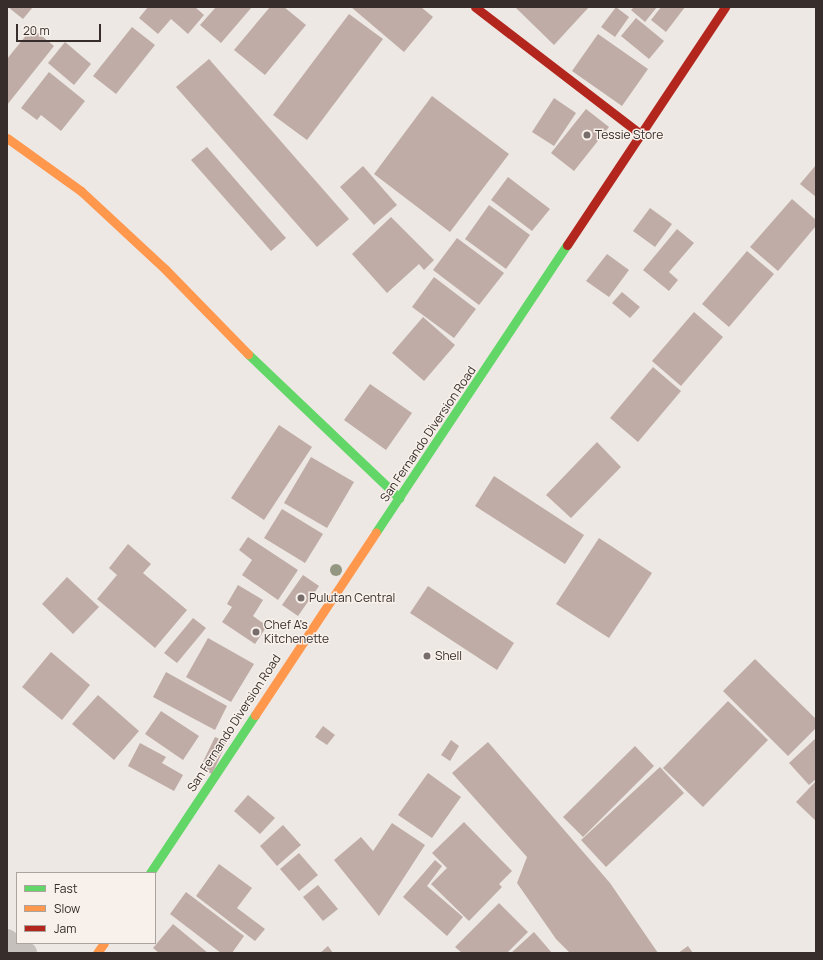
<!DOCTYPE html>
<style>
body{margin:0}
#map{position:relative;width:823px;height:960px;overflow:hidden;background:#ede8e3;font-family:Manrope,sans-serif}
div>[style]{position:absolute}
.building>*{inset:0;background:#bfaca6}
.street>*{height:22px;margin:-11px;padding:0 11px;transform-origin:11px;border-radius:11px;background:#c6c0bc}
.fast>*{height:9px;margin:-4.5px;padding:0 4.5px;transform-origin:4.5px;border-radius:4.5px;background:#63d668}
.slow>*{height:9px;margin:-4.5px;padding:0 4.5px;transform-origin:4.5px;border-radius:4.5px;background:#ff974d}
.jam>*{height:9px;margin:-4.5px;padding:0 4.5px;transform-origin:4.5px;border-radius:4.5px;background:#b3261e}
.trees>*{width:12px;height:12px;margin:-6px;border-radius:50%;background:#939681}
.dots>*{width:11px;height:11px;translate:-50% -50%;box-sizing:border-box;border:2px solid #f8f1eb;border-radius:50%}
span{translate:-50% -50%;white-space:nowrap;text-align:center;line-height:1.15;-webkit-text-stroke:3px #f8f1eb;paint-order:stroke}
.poi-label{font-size:12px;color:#372d2a}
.left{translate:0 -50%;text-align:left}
.street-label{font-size:12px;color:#372d2a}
.frame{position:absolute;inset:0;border:8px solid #372d2a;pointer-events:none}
.legend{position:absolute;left:16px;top:872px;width:140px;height:72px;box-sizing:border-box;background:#f8f1eb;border:1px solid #aba39e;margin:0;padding:5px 7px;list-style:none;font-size:12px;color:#372d2a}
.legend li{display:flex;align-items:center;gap:8px;height:20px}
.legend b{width:20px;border:1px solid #aba39e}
.scale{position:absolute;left:16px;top:24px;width:85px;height:18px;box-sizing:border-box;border:2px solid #372d2a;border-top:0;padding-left:5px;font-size:12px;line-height:14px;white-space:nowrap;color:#372d2a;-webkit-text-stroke:3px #f8f1eb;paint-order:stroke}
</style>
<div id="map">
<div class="building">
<i style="clip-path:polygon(8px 7px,33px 7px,23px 19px)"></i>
<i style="clip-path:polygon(148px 7px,195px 7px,204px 15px,188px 34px,171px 19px,158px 34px,139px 18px)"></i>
<i style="clip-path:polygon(216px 7px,252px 7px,221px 43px,200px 25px)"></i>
<i style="clip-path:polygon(270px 7px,284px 7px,306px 25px,265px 75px,234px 50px)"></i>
<i style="clip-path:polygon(351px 7px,421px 7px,433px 17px,404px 52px)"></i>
<i style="clip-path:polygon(515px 7px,589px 7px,554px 45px)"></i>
<i style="clip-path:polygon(616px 7px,629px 17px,615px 37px,601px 27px)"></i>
<i style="clip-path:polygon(634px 7px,657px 7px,645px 22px,631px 10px)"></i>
<i style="clip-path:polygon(661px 7px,685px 7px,666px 32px,651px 20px)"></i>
<i style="clip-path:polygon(349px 14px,383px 39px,307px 140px,273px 115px)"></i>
<i style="clip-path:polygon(636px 18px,664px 41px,649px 59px,621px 36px)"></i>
<i style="clip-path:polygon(132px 27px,155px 45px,116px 94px,93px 76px)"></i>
<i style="clip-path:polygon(32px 28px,54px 46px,7px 105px,7px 59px)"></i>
<i style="clip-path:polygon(598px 34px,648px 69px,622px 106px,572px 71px)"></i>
<i style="clip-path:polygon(65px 42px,91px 64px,74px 85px,48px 63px)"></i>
<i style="clip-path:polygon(209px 59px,349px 219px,317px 247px,176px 87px)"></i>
<i style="clip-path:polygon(49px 72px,85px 101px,61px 131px,41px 115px,37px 120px,21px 108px)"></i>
<i style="clip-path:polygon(432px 96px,509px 154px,450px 232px,374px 174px)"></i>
<i style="clip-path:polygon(554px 98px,576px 113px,554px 146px,532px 132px)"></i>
<i style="clip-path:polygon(586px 109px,609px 127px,574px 171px,551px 153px)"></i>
<i style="clip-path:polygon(207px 147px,286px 238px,271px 251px,191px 160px)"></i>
<i style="clip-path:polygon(816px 165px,816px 197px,800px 184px)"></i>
<i style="clip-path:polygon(363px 166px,397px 205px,374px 225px,340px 187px)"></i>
<i style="clip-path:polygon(508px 177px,550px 209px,532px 231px,491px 200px)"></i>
<i style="clip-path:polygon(792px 199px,816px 220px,816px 226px,778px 271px,750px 247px)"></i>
<i style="clip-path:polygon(489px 205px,530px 235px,506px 269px,465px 239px)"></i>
<i style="clip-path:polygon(650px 208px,672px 224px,655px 247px,633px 231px)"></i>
<i style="clip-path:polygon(391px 217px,434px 260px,424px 270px,419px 264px,387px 293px,352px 254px)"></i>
<i style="clip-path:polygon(677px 229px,694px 243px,669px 272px,678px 280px,669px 291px,643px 270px)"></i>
<i style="clip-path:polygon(457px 238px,504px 273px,479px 305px,433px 270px)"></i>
<i style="clip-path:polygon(747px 251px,774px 274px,729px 327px,702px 304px)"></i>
<i style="clip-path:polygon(607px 254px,629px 270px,609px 297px,586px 281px)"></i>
<i style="clip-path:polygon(434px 277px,476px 309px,454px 338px,412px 307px)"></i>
<i style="clip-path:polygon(622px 292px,640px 307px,630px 318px,612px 303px)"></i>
<i style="clip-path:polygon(694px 312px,723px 337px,681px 386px,652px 361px)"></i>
<i style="clip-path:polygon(423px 317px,455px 345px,424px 381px,392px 353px)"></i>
<i style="clip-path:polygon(653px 367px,681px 391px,638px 442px,610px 418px)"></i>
<i style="clip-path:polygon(370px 384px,412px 413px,386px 450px,344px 420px)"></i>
<i style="clip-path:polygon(279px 425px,312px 447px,264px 520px,231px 498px)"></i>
<i style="clip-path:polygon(597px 442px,621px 467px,571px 518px,546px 495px)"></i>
<i style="clip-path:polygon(311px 457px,354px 482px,327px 528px,284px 503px)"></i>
<i style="clip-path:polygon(494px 476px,584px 535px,565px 564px,475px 506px)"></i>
<i style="clip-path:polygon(282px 509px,323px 534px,305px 563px,264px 538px)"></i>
<i style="clip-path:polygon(248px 537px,298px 570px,278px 600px,242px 575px,252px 560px,239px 550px)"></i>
<i style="clip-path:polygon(599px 538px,652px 573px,609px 638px,556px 604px)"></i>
<i style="clip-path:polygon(128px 544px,151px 564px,143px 573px,187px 610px,155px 648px,97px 599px,117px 575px,109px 568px)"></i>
<i style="clip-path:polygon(303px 575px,319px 586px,298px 616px,282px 605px)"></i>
<i style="clip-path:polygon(67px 577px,99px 607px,73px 634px,42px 604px)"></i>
<i style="clip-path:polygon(238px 585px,263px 600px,253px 616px,267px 626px,255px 644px,222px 622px,232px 607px,227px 604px)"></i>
<i style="clip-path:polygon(428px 586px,514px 643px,497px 670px,410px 613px)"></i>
<i style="clip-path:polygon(193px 618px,206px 628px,177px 663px,164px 653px)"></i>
<i style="clip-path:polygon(208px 638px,254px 664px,231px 702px,186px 677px)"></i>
<i style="clip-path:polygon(51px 652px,90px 685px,62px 720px,22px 687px)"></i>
<i style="clip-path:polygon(755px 659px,816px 719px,816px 728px,788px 756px,723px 691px)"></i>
<i style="clip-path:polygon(166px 672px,227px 706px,215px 730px,153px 697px)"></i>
<i style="clip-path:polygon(98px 695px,139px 731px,114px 760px,72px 724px)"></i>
<i style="clip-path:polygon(728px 701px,768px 740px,703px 807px,663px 768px)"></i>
<i style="clip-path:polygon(161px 711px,199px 736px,183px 760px,145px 734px)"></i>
<i style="clip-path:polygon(323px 726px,335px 735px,327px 745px,315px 737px)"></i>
<i style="clip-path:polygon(215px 737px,227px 742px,212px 774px,200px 768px)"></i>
<i style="clip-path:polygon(816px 738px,816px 779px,809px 785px,789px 763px)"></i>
<i style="clip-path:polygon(451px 740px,459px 746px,450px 761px,441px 755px)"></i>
<i style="clip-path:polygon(488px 742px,610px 883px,658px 953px,570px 953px,556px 939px,517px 883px,527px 857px,452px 773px)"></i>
<i style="clip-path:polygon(140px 743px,166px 757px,162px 763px,183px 775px,174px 791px,128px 766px)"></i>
<i style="clip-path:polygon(635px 746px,654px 766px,583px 837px,563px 817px)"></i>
<i style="clip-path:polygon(660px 767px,684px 793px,606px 867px,581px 840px)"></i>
<i style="clip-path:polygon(428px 773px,461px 797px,432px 838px,398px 815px)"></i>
<i style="clip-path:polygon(816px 781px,816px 821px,796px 802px)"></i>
<i style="clip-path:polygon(248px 795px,275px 818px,260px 834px,234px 811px)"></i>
<i style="clip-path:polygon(464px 822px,512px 871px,499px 884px,502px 887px,469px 921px,431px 884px,447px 868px,432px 853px)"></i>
<i style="clip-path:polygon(392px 823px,425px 845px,379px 916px,334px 860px,361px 837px,373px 851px)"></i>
<i style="clip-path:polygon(283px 825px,301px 845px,277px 866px,260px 846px)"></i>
<i style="clip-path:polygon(299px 853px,318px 875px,299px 891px,280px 869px)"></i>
<i style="clip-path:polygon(435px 860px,442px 866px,427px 886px,463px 917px,447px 936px,403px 897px)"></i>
<i style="clip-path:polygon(219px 864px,252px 888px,237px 908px,265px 929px,255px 941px,196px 896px)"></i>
<i style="clip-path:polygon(318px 885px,338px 909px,323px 921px,303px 897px)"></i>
<i style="clip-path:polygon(186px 892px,244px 936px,232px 953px,221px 953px,170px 914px)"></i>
<i style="clip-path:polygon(499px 903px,528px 932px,507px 953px,462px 953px,455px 947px)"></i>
<i style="clip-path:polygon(173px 924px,208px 953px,159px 953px,153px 948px)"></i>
<i style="clip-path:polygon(534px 932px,552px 953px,511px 953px)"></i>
<i style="clip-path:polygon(328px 946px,333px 953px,320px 953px)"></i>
<i style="clip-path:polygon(688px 946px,693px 953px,678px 953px)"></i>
</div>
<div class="street">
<i style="left:7px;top:940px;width:23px;rotate:34deg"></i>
</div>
<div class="fast">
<i style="left:248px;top:354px;width:209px;rotate:43.6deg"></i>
<i style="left:376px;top:532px;width:345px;rotate:-56.4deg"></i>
<i style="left:150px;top:873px;width:190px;rotate:-56.4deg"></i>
</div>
<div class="slow">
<i style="left:7px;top:138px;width:91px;rotate:35.6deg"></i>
<i style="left:81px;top:191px;width:115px;rotate:42.9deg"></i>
<i style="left:165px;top:269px;width:119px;rotate:45.7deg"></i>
<i style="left:255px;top:715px;width:219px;rotate:-56.5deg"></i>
<i style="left:97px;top:953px;width:12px;rotate:-55deg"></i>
</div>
<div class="jam">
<i style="left:475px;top:7px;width:210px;rotate:37.5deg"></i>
<i style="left:567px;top:245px;width:286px;rotate:-56.4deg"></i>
</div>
<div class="trees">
<i style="left:336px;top:570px"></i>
</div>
<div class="dots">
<i style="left:587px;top:135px;background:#776e6b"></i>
<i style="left:301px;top:598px;background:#776e6b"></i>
<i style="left:256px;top:632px;background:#776e6b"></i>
<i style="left:427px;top:656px;background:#776e6b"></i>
</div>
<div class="poi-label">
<span class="left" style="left:595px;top:135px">Tessie Store</span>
<span class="left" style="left:309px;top:598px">Pulutan Central</span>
<span class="left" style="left:264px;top:632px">Chef A's<br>Kitchenette</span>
<span class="left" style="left:435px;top:656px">Shell</span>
</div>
<div class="street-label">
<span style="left:428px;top:434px;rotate:-56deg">San Fernando Diversion Road</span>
<span style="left:234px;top:723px;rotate:-57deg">San Fernando Diversion Road</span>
</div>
<div class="frame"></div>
<ul class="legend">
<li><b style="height:5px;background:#63d668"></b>Fast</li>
<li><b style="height:5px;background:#ff974d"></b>Slow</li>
<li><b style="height:5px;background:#b3261e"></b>Jam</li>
</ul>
<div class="scale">20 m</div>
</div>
